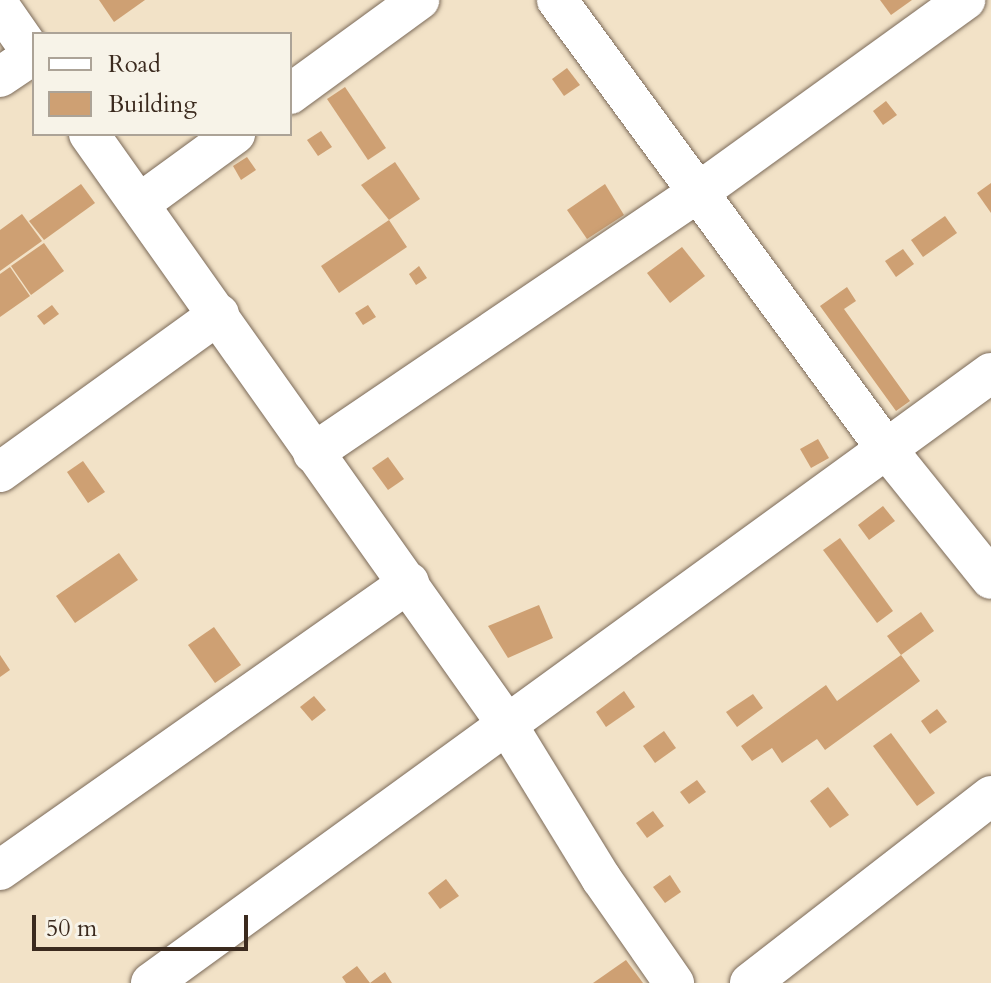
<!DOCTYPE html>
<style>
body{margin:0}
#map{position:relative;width:991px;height:983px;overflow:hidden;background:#f2e2c7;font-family:Cardo,serif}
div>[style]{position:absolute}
.building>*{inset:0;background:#cea073}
.roads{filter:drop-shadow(0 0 2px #7b6a59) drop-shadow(0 0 2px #7b6a59)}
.minor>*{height:40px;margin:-20px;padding:0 20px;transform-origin:20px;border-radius:20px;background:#fff}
span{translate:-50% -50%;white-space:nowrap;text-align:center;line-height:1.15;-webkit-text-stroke:8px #f7f3e8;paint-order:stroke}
.legend{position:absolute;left:32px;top:32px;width:260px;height:104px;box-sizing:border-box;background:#f7f3e8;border:2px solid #aca397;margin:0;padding:10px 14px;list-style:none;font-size:24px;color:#3b2a1e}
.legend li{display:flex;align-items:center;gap:16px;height:40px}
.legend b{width:40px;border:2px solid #aca397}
.scale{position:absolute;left:32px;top:915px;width:216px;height:36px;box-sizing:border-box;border:4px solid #3b2a1e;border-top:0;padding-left:10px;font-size:24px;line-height:28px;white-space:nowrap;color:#3b2a1e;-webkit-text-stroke:6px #f7f3e8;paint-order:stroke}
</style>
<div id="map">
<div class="building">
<i style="clip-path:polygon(99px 0,145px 0,114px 22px)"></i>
<i style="clip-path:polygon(880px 0,912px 0,891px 15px)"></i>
<i style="clip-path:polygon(567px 68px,580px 85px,564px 96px,552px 79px)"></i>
<i style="clip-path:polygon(345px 87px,386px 148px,368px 160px,327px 99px)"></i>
<i style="clip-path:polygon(886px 101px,897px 115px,883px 125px,873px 111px)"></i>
<i style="clip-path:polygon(321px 131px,332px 147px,318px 156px,307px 140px)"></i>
<i style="clip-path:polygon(247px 157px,256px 170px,241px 180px,233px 166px)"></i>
<i style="clip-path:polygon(395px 162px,420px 199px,389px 220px,361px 185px)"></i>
<i style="clip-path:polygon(991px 183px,991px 213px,977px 193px)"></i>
<i style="clip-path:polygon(81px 184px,95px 203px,44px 240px,29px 221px)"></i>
<i style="clip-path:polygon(605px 184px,624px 215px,587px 239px,567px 210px)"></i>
<i style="clip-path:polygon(22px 214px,42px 241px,0 271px,0 230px)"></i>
<i style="clip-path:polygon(945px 216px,957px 233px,923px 257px,911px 240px)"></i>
<i style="clip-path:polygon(389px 220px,407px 247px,339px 293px,321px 266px)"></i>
<i style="clip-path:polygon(44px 243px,64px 271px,31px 295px,11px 266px)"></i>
<i style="clip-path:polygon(682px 247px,705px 276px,670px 303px,647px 273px)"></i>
<i style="clip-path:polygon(903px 249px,914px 264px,896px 277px,885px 261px)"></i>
<i style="clip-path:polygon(419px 266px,427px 278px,416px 285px,409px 274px)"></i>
<i style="clip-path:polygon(10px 267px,30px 296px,0 317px,0 274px)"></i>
<i style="clip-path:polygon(847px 287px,856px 301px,844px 309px,910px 401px,896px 411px,820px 306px)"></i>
<i style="clip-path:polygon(52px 305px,59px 314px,44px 325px,37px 316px)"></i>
<i style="clip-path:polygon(368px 305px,376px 317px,363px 325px,355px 313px)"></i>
<i style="clip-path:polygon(818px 439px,829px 458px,811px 468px,800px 449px)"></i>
<i style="clip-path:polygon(388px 457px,404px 479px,388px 490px,372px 468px)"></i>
<i style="clip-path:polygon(83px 461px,105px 492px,88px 503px,67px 472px)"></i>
<i style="clip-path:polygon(883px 506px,895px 521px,869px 540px,858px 525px)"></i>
<i style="clip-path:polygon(840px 538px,893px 611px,877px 623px,823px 550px)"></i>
<i style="clip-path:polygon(119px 553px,138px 580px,75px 623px,56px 596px)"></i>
<i style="clip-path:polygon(539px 605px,553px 638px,508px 658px,488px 626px)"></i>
<i style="clip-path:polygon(921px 612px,934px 631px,901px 655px,887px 636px)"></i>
<i style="clip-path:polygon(214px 627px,241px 665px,215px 683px,188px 645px)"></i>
<i style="clip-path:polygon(0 655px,10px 670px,0 677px)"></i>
<i style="clip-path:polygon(901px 655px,920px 681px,825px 750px,817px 739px,782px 763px,772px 748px,752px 761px,741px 746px,826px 685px,837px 701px)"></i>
<i style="clip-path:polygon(624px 691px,635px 707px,606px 727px,596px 712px)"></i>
<i style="clip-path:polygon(753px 694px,763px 708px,737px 727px,726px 712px)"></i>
<i style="clip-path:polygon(314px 696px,326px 710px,312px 721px,300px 707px)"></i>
<i style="clip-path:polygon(937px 709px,947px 722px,930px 734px,921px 721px)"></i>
<i style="clip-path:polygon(664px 731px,676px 748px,655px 763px,643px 746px)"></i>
<i style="clip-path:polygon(891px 733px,935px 793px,917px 806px,873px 746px)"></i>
<i style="clip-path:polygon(697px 780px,706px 792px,689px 804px,680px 792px)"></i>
<i style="clip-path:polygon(828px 787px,849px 815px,830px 828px,810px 801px)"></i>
<i style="clip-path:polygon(653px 811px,664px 826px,647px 838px,636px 823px)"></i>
<i style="clip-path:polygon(670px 875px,681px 892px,665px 903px,653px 887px)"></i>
<i style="clip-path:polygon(446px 879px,459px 896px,440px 909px,428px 893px)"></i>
<i style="clip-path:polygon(626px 960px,643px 983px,593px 983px)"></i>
<i style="clip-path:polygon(357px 966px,370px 983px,385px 972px,392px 983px,346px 983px,342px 977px)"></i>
</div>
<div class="roads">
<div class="minor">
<i style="left:557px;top:0;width:554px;rotate:53.73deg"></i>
<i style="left:885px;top:447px;width:169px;rotate:51.2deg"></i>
<i style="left:0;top:7px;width:60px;rotate:55.2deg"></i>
<i style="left:0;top:77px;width:40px;rotate:-34deg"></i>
<i style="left:290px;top:94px;width:160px;rotate:-36.1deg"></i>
<i style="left:89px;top:134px;width:722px;rotate:54.7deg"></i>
<i style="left:506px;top:723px;width:182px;rotate:58.5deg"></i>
<i style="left:601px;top:878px;width:128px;rotate:55.2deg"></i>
<i style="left:139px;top:204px;width:119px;rotate:-36.1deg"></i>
<i style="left:313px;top:453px;width:462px;rotate:-34.1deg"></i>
<i style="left:696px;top:194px;width:332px;rotate:-35.8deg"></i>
<i style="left:0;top:472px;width:270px;rotate:-35.8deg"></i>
<i style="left:0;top:870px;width:500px;rotate:-35.1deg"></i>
<i style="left:151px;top:983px;width:1038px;rotate:-35.99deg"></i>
<i style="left:750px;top:983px;width:305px;rotate:-37.8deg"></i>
</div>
</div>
<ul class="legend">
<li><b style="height:10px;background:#fff"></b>Road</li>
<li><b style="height:22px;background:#cea073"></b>Building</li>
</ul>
<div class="scale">50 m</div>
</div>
